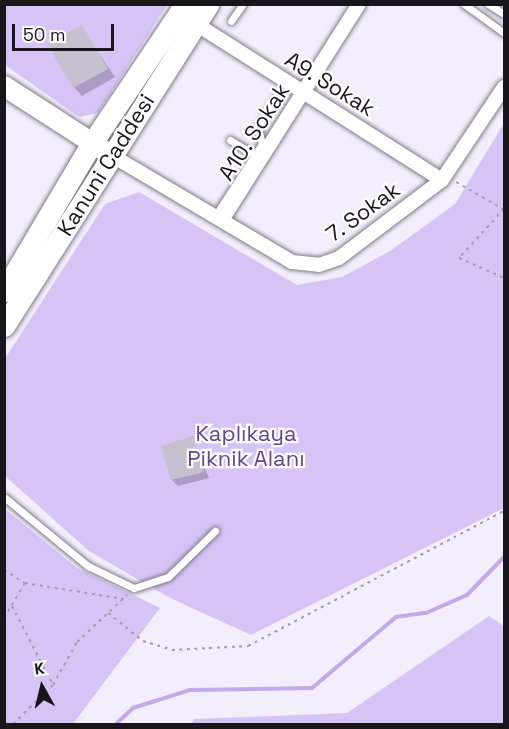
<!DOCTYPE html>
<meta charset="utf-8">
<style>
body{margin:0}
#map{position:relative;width:509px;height:729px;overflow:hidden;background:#f3eefc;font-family:"Space Grotesk",sans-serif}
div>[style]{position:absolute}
.green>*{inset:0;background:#d7c4f6}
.shadow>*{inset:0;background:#0003}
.stream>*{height:4px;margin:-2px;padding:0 2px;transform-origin:2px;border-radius:2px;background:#c3aaeb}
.building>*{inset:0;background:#c6c1cf}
.path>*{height:2px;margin-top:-1px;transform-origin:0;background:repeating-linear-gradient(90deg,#a39fa9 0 3px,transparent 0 7.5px)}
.roads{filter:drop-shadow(0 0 2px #807c88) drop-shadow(0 0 2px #807c88)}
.service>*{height:7px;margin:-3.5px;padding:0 3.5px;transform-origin:3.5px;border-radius:3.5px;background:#fff}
.minor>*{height:14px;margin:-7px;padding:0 7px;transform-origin:7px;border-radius:7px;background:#fff}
.secondary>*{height:20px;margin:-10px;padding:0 10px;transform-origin:10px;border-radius:10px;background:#fff}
.primary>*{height:21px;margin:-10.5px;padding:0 10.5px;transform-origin:10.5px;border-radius:10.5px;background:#fff}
span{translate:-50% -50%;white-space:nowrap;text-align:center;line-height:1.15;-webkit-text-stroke:4.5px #fefefe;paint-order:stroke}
.street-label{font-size:22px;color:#18161b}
.park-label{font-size:22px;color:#654390}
.frame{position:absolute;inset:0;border:6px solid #18161b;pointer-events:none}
.north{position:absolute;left:12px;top:657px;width:60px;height:60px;-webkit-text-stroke:4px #fefefe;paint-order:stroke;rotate:352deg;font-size:16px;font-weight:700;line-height:24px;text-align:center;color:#18161b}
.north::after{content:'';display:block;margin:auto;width:21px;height:27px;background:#18161b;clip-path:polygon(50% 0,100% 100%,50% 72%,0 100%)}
.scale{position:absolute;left:12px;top:24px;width:102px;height:27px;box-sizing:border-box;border:3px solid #18161b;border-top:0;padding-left:8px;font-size:18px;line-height:21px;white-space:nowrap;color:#18161b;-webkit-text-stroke:4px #fefefe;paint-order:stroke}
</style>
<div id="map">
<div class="green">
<i style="clip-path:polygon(5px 5px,167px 5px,98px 113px,79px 117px,5px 65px)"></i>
<i style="clip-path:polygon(504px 123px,504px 508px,251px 635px,170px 598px,89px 551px,5px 476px,4px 360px,105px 204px,139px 192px,297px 285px,342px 277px,390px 251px,455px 204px)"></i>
<i style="clip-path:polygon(5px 509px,77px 568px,160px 608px,73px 724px,5px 724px)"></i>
<i style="clip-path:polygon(489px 616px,504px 626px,504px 724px,191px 724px,194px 719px,347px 713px)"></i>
</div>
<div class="shadow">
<i style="clip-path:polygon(81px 27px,115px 77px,82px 96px,74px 87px)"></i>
<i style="clip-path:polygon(192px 438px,209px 478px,178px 486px,172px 480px)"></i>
</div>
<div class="stream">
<i style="left:116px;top:724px;width:23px;rotate:-43deg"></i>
<i style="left:133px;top:708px;width:60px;rotate:-17.5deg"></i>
<i style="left:190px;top:690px;width:122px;rotate:-0.9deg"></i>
<i style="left:312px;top:688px;width:110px;rotate:-40.2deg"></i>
<i style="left:396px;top:617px;width:30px;rotate:-8deg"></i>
<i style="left:426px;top:613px;width:45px;rotate:-23.7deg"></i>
<i style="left:467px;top:595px;width:53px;rotate:-45.8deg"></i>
</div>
<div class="building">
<i style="clip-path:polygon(82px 25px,108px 69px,73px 88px,47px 44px)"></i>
<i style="clip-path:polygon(193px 436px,204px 472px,171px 480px,161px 446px)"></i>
</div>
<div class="path">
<i style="left:456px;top:182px;width:54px;rotate:29.9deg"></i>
<i style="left:504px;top:209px;width:67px;rotate:132.6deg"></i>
<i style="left:459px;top:258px;width:49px;rotate:24deg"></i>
<i style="left:4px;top:570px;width:25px;rotate:32deg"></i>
<i style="left:25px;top:583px;width:100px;rotate:9.2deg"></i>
<i style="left:12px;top:606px;width:89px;rotate:62.6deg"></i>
<i style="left:108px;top:613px;width:45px;rotate:38.7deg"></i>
<i style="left:143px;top:641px;width:30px;rotate:17deg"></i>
<i style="left:172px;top:650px;width:76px;rotate:-3deg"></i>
<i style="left:248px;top:646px;width:289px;rotate:-27.8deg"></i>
<i style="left:4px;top:618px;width:41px;rotate:-59deg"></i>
<i style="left:13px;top:724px;width:56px;rotate:-44.3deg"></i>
<i style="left:53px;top:685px;width:49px;rotate:-60.8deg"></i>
<i style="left:77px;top:642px;width:69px;rotate:-43.2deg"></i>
</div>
<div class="roads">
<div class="service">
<i style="left:464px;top:4px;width:49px;rotate:35.9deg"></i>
<i style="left:488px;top:4px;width:19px;rotate:32deg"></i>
<i style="left:231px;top:21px;width:21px;rotate:-55deg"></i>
<i style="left:230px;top:140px;width:29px;rotate:31deg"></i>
<i style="left:215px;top:216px;width:86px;rotate:-56.9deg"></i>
<i style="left:262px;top:144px;width:16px;rotate:-104deg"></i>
<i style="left:258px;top:128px;width:36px;rotate:-58deg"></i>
<i style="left:4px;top:497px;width:109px;rotate:39.4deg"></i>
<i style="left:88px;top:566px;width:51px;rotate:25.6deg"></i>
<i style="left:134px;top:588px;width:36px;rotate:-18deg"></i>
<i style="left:168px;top:577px;width:66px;rotate:-44.4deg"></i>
</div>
<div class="minor">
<i style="left:196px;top:24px;width:291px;rotate:32.4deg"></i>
<i style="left:111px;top:155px;width:210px;rotate:30.6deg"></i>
<i style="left:292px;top:262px;width:27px;rotate:6deg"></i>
<i style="left:319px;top:265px;width:21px;rotate:-19deg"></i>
<i style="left:339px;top:258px;width:129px;rotate:-37.1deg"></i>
<i style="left:442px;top:180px;width:112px;rotate:-56.3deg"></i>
<i style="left:222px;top:220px;width:256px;rotate:-57.6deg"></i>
</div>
<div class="secondary">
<i style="left:4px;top:86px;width:127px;rotate:32.8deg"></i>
</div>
<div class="primary">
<i style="left:4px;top:291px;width:172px;rotate:-59.3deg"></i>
<i style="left:92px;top:143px;width:167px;rotate:-56.2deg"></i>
<i style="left:4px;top:326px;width:381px;rotate:-57.6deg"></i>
</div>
</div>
<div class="street-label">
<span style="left:330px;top:84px;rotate:32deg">A9. Sokak</span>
<span style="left:254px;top:132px;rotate:-57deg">A10. Sokak</span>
<span style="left:106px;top:165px;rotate:-58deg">Kanuni Caddesi</span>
<span style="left:363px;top:212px;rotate:-36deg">7. Sokak</span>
</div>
<div class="park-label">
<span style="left:246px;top:446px">Kaplıkaya<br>Piknik Alanı</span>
</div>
<div class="frame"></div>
<div class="north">K</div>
<div class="scale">50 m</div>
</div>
